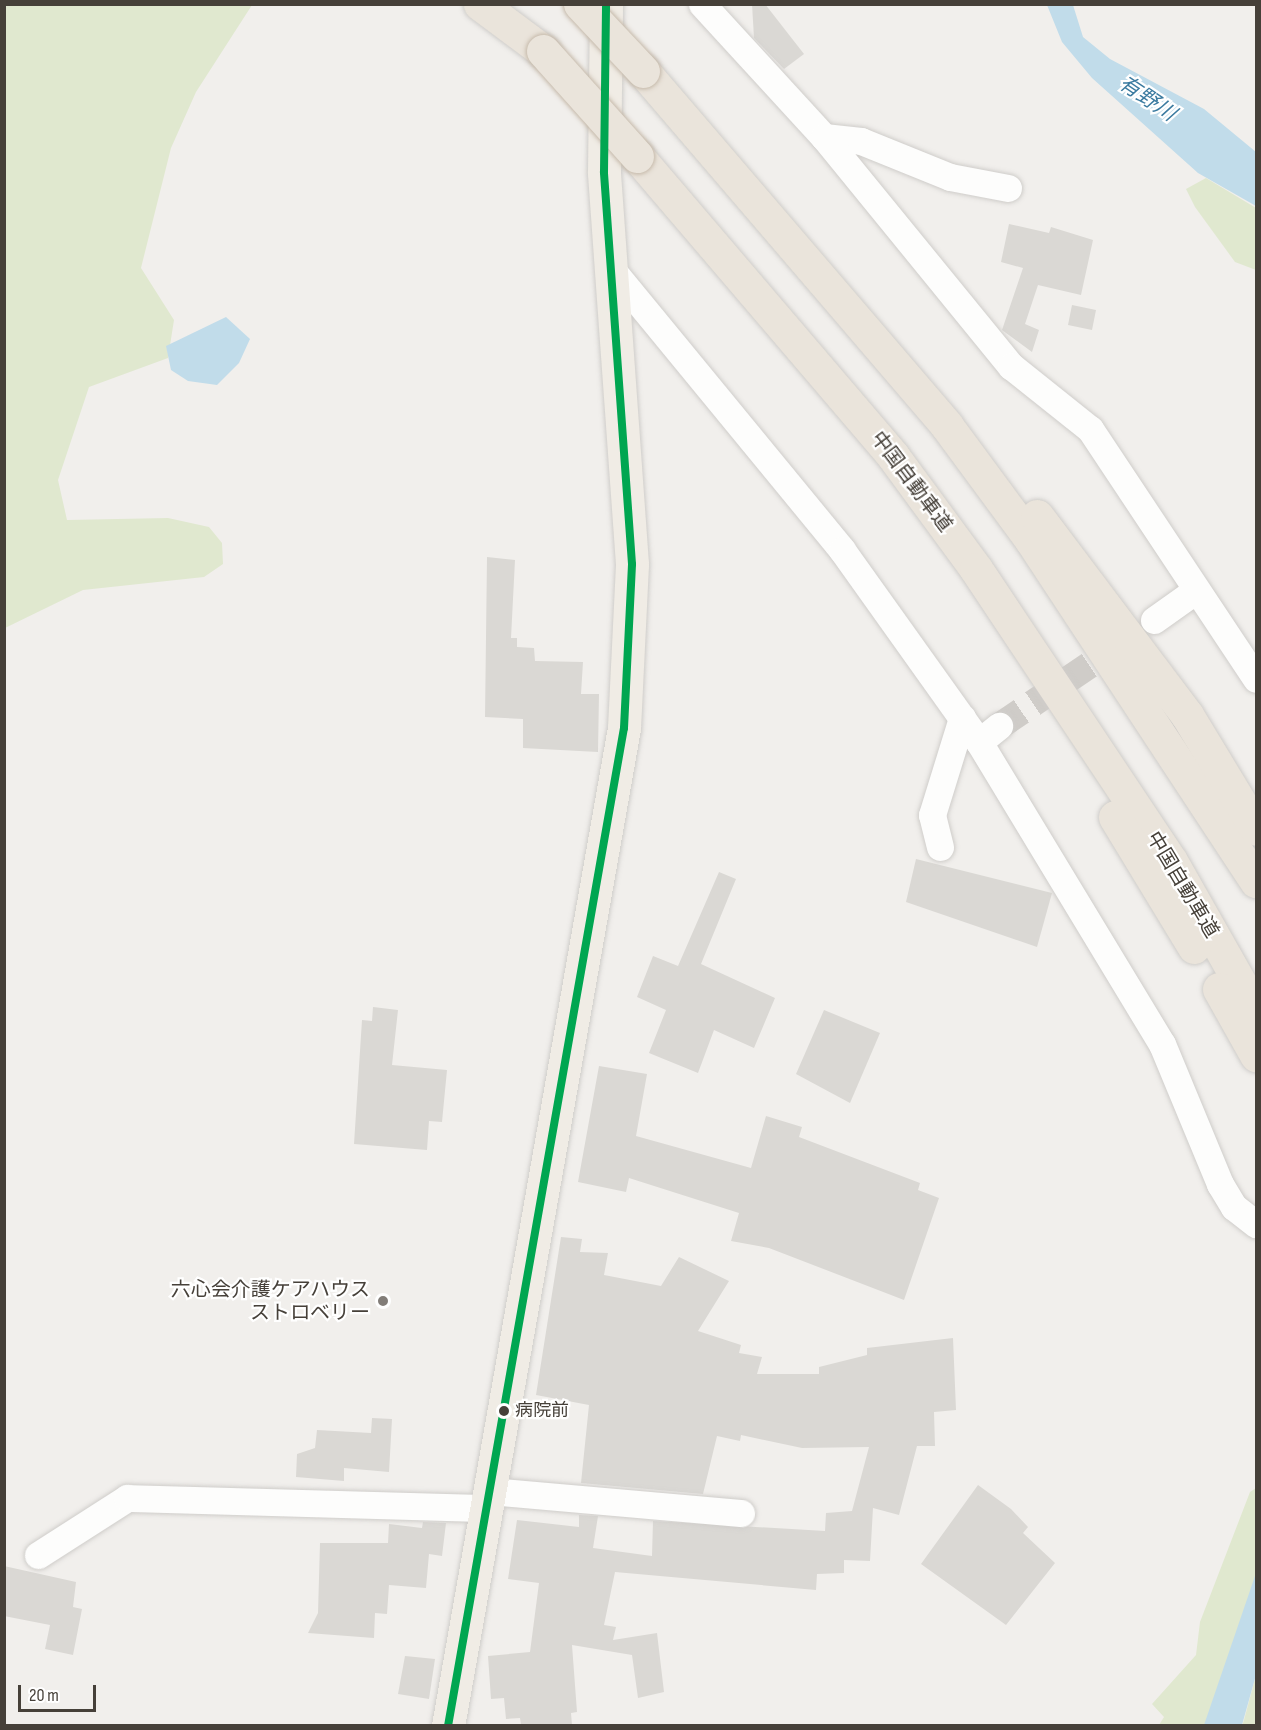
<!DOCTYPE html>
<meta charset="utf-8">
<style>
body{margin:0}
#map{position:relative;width:1261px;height:1730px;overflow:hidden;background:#f1efec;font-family:"Sofia Sans Condensed","Noto Sans JP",sans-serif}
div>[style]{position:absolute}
.green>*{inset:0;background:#e0e8cf}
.water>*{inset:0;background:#c1dcea}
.building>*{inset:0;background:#dad8d4}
.minor-tunnel>*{height:27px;margin-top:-13.5px;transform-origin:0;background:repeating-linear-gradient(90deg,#cfccc8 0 27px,transparent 0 41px)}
.roads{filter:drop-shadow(0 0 2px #cfcdca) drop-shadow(0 0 2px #cfcdca)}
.minor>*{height:27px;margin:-13.5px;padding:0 13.5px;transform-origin:13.5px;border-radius:13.5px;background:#fdfdfc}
.major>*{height:33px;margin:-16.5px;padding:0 16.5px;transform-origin:16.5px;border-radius:16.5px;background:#f0ece5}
.highway>*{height:33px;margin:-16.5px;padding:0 16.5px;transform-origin:16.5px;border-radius:16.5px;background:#eae4db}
.bridges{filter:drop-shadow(0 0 2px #c6baab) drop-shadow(0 0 2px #c6baab)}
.highway-bridge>*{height:33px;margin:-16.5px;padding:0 16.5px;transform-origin:16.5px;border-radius:16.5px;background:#eae4db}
.bus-1>*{height:8px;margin:-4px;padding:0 4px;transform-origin:4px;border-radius:4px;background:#00a651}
.dots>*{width:16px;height:16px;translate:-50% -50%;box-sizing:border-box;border:3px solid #fff;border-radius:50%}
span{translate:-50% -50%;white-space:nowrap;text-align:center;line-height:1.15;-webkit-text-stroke:4.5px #fff;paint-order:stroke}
.bus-label{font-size:18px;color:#464039}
.left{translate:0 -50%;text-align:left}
.street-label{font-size:20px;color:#464039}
.poi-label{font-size:20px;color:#464039}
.right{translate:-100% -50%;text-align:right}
.water-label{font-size:21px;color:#3b7ba0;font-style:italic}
.frame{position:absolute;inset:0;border:6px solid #464039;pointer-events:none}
.scale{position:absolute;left:18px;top:1685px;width:78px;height:27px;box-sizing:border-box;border:3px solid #464039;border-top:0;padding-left:8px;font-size:18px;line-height:21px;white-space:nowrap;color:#464039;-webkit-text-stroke:4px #fff;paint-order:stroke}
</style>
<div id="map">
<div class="green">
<i style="clip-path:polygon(5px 5px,252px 5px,196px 92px,171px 148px,141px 268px,174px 320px,168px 358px,89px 387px,58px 480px,67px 520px,168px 518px,209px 527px,222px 543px,223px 564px,204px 577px,83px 590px,5px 628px)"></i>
<i style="clip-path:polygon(1206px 178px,1256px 208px,1256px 270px,1235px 262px,1195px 207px,1186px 189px)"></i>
<i style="clip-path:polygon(1256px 1488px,1256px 1595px,1210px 1725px,1159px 1725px,1164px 1717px,1152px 1704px,1196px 1655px,1200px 1622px,1250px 1492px)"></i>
<i style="clip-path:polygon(1256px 1675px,1256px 1725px,1242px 1726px,1244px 1720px)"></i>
</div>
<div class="water">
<i style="clip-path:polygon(1047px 5px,1073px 5px,1083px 37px,1110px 59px,1204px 109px,1256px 152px,1256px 206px,1198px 173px,1092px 78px,1062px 42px)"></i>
<i style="clip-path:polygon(226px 317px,250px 339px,239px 363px,217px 385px,188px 381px,171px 370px,166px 346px)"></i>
<i style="clip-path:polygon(1256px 1573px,1256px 1675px,1242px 1725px,1204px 1725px)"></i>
</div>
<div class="building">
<i style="clip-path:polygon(752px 4px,765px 4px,804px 54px,784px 69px,754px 38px)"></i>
<i style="clip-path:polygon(1009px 224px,1049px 233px,1051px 227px,1093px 240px,1081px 295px,1038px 285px,1025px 324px,1039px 330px,1032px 352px,1002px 330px,1023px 268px,1001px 262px)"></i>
<i style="clip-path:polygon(1072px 305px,1096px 310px,1092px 330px,1068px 325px)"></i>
<i style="clip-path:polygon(487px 557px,515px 560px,511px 638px,517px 638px,517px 647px,534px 648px,535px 661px,583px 662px,581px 694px,599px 694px,598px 752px,523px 748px,523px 719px,485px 717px)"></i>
<i style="clip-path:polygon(916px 859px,1052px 893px,1037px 947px,906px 902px)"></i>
<i style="clip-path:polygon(719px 872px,736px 879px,701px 964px,775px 998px,754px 1048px,714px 1030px,698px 1073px,649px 1053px,666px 1010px,637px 997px,653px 956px,678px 966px)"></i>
<i style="clip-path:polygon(373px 1007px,398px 1010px,392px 1065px,447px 1070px,442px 1122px,429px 1121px,427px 1150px,354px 1144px,362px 1020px,372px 1021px)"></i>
<i style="clip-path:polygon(824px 1010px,880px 1033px,850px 1103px,796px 1074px)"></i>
<i style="clip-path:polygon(599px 1066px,647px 1074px,636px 1136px,751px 1168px,766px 1116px,802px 1127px,799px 1137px,920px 1183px,918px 1190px,939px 1198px,904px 1300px,769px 1248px,731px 1241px,739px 1213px,629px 1178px,626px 1192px,578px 1182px)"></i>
<i style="clip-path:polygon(561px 1237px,582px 1239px,580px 1252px,608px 1253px,604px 1275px,661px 1286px,679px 1257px,729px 1281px,698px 1331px,741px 1345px,739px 1353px,762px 1357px,757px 1374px,819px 1374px,819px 1367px,867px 1355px,867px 1348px,953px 1338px,956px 1410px,934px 1412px,935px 1446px,917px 1446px,899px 1515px,873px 1508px,870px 1561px,844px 1560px,844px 1573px,817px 1574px,816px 1590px,615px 1572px,604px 1625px,616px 1627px,613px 1640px,657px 1633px,664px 1692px,638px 1698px,632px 1655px,572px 1645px,577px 1712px,571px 1713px,572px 1725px,521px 1725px,520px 1718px,506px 1719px,504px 1698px,491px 1699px,488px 1656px,530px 1652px,539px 1583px,508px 1579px,517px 1520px,579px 1527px,579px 1515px,598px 1516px,593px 1548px,652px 1556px,653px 1521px,825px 1531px,826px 1513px,852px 1511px,869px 1447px,802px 1448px,741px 1435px,740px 1441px,717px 1436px,703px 1494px,581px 1483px,589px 1405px,536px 1395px)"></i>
<i style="clip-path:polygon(372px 1418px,392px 1419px,389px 1472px,344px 1468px,344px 1481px,296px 1477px,297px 1454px,315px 1448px,317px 1430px,371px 1433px)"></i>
<i style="clip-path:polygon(978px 1485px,1011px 1509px,1028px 1527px,1023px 1533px,1055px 1563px,1006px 1625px,921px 1564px)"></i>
<i style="clip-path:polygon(423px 1522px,446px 1523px,442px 1556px,429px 1554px,426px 1588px,389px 1585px,387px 1614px,375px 1613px,374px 1638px,308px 1633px,318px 1613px,320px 1543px,388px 1543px,389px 1524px,422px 1528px)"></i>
<i style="clip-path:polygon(4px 1566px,76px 1582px,73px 1607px,82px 1609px,73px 1655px,45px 1649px,50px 1625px,4px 1616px)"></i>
<i style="clip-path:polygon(405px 1656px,435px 1659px,429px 1699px,398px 1694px)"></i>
</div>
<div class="minor-tunnel">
<i style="left:999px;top:726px;width:148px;rotate:-34.2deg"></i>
</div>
<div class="roads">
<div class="minor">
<i style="left:702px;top:4px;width:180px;rotate:47.5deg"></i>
<i style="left:824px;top:137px;width:296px;rotate:50.8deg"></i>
<i style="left:1011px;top:366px;width:101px;rotate:38.6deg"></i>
<i style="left:1090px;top:429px;width:300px;rotate:56.4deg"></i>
<i style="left:824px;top:137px;width:37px;rotate:6deg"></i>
<i style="left:861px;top:141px;width:96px;rotate:22deg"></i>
<i style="left:950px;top:177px;width:59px;rotate:10.7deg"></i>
<i style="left:613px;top:271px;width:361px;rotate:50.6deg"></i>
<i style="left:842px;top:550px;width:236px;rotate:54.5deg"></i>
<i style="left:979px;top:742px;width:353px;rotate:58.8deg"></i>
<i style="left:1162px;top:1044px;width:152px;rotate:67.5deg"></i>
<i style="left:1220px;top:1184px;width:27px;rotate:59deg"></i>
<i style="left:1234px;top:1207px;width:28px;rotate:38deg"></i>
<i style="left:1154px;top:620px;width:50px;rotate:-35.3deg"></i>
<i style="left:979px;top:742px;width:26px;rotate:-39deg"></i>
<i style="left:940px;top:847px;width:33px;rotate:-104deg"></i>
<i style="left:932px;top:815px;width:102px;rotate:-72.8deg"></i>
<i style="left:489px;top:1491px;width:253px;rotate:5deg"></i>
<i style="left:38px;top:1555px;width:106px;rotate:-32.6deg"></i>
<i style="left:127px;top:1498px;width:359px;rotate:1.6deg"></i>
</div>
<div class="major">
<i style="left:448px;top:1726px;width:1013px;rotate:-80deg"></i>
<i style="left:624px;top:728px;width:164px;rotate:-87.2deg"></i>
<i style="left:632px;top:564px;width:393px;rotate:-94.1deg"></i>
<i style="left:604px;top:172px;width:168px;rotate:-89.3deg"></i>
</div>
<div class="highway">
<i style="left:480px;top:4px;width:79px;rotate:36.7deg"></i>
<i style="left:643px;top:71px;width:467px;rotate:49.4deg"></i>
<i style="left:947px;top:426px;width:142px;rotate:53.6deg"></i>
<i style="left:1031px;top:540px;width:409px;rotate:56.6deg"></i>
<i style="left:637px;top:156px;width:394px;rotate:49.5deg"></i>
<i style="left:893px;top:456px;width:140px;rotate:53.7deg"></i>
<i style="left:976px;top:569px;width:351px;rotate:56.3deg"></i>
<i style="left:1171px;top:861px;width:172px;rotate:60.5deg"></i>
<i style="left:1037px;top:516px;width:249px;rotate:53deg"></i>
<i style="left:1187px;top:715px;width:133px;rotate:58.8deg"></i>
<i style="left:1115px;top:817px;width:152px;rotate:58.7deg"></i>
<i style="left:1219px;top:989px;width:76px;rotate:60.7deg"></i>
</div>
</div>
<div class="bridges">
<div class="highway-bridge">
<i style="left:580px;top:4px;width:92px;rotate:46.8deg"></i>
<i style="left:543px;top:51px;width:141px;rotate:48.2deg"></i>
</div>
</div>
<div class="bus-1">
<i style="left:448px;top:1726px;width:1013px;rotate:-80deg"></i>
<i style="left:624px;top:728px;width:164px;rotate:-87.2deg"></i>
<i style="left:632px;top:564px;width:393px;rotate:-94.1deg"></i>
<i style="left:604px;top:172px;width:168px;rotate:-89.3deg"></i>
</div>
<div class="dots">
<i style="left:383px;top:1301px;background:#827d78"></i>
<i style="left:504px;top:1411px;background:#464039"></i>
</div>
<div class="bus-label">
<span class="left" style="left:515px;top:1411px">病院前</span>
</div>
<div class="street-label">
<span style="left:911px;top:482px;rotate:53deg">中国自動車道</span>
<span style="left:1182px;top:885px;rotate:59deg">中国自動車道</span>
</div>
<div class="poi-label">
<span class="right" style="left:370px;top:1302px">六心会介護ケアハウス<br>ストロベリー</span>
</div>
<div class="water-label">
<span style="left:1147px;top:99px;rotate:34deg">有野川</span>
</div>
<div class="frame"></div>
<div class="scale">20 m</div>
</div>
